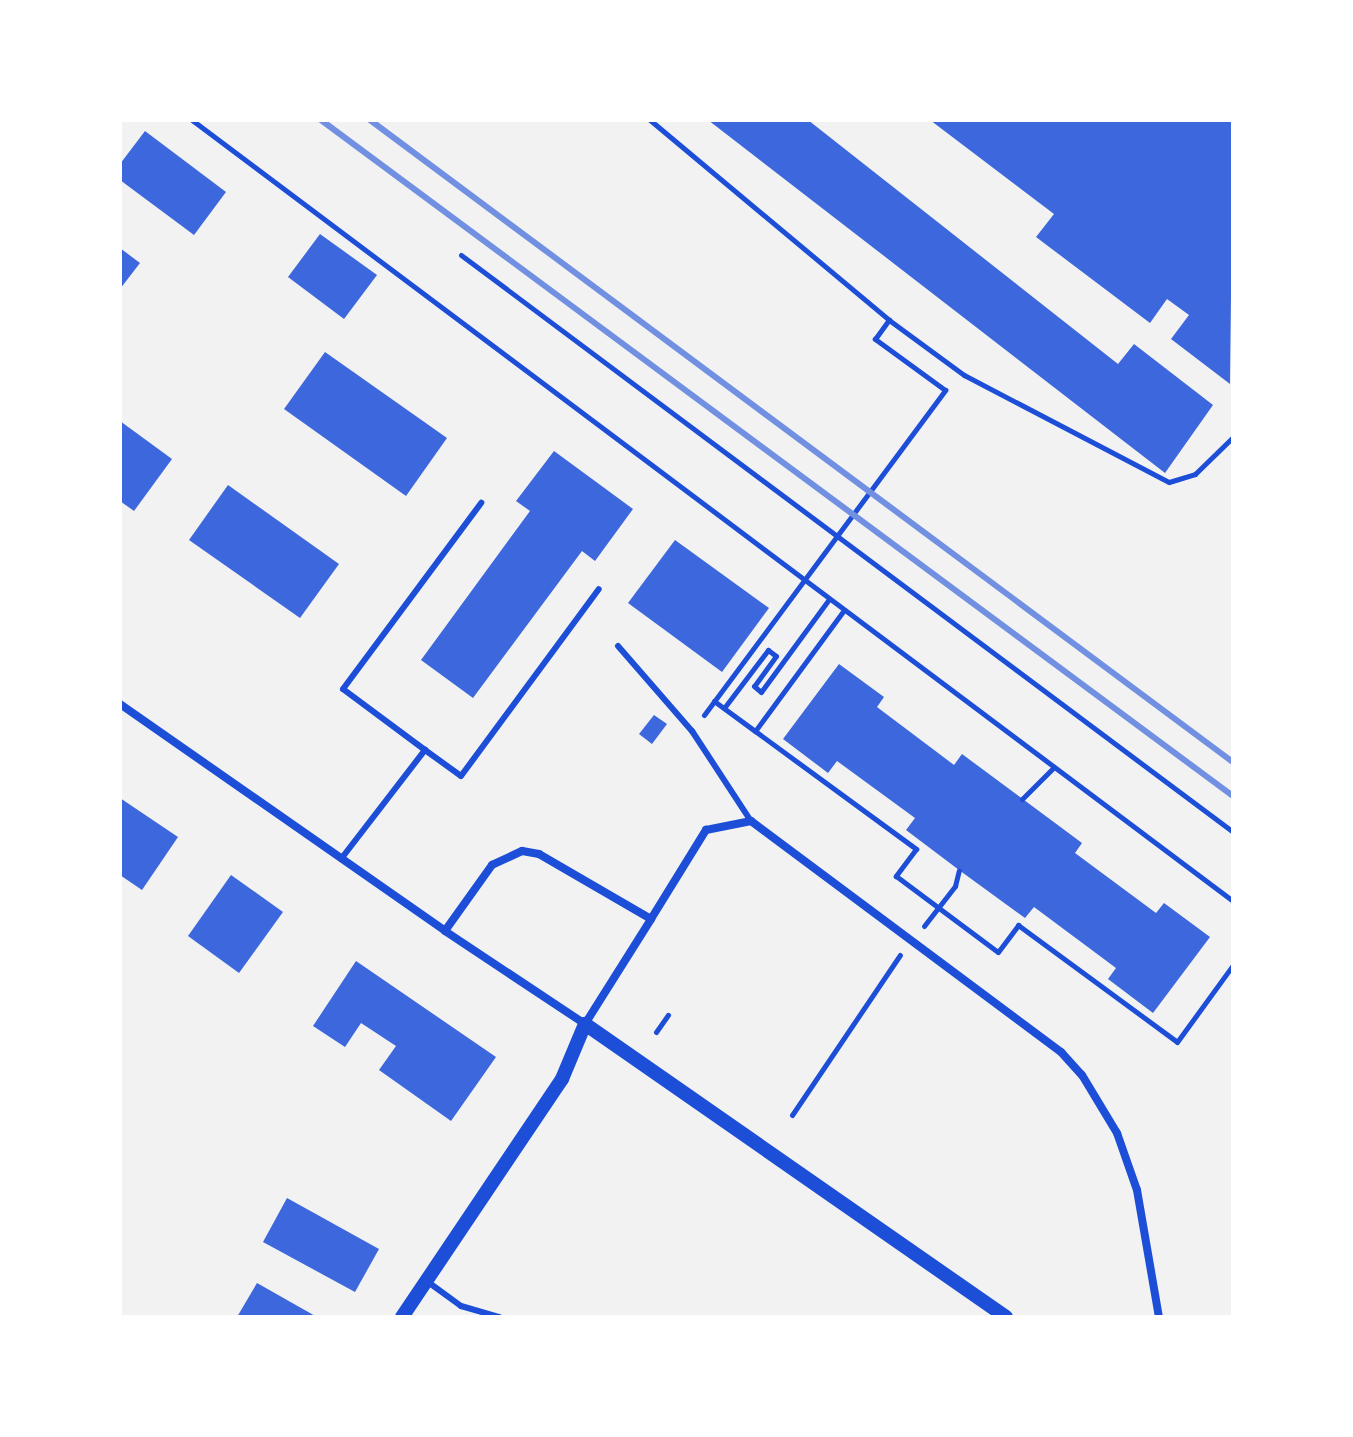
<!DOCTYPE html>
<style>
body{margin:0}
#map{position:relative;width:1353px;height:1437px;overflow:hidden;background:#f2f2f2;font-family:"Fira Sans",sans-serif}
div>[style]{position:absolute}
.building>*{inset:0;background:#3d67dc}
.path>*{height:5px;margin:-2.5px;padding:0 2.5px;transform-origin:2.5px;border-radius:2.5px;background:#1d4ed8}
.service>*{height:6px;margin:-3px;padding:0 3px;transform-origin:3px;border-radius:3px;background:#1d4ed8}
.minor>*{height:8px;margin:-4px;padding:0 4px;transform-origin:4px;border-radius:4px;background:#1d4ed8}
.tertiary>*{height:14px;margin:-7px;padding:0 7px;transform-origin:7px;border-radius:7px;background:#1d4ed8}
.rail>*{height:6px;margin:-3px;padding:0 3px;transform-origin:3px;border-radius:3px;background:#7290e2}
span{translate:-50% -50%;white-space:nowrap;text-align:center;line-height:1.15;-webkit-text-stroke:6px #fff;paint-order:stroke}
.frame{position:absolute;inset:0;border:122px solid #fff;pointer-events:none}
</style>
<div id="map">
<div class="building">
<i style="clip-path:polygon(708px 120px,808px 120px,1118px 364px,1134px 344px,1213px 405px,1165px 473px)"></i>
<i style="clip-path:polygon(930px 120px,1233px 120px,1230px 384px,1171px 339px,1189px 315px,1167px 299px,1150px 323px,1036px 237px,1054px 214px)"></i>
<i style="clip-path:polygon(145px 131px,226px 192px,194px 235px,120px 180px,120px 164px)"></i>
<i style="clip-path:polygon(320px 234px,377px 275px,344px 319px,288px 277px)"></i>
<i style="clip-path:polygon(120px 248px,140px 263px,120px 289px)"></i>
<i style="clip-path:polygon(325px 352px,447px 438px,406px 496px,284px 409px)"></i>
<i style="clip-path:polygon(120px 421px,172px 459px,134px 511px,120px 501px)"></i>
<i style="clip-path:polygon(554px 451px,633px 509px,595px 561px,582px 551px,473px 698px,421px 660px,530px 511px,516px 501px)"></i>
<i style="clip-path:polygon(228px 485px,339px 564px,300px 618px,189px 540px)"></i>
<i style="clip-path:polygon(675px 540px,769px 608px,722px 672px,628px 603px)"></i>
<i style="clip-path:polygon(839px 664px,884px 697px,877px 707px,954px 765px,962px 754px,1082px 843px,1075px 853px,1156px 913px,1164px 903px,1210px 937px,1153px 1013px,1108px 979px,1116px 968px,1034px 907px,1025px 918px,959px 870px,906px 830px,915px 818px,837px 761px,828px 773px,783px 739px)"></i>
<i style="clip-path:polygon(654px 715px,667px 724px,652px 744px,639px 734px)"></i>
<i style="clip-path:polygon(120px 798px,178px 837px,142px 890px,120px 875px)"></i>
<i style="clip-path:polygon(231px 875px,283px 912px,239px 973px,188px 936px)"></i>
<i style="clip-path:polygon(356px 961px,496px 1057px,451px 1121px,379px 1070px,396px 1046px,361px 1023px,345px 1047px,313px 1026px)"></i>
<i style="clip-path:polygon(287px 1198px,379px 1249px,355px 1292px,263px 1242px)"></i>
<i style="clip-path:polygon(257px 1283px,317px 1317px,237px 1317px)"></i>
</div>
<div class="path">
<i style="left:192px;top:120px;width:1301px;rotate:36.88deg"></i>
<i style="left:650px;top:120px;width:312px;rotate:39.9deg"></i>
<i style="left:889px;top:320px;width:93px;rotate:36.3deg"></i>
<i style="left:964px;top:375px;width:231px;rotate:27.6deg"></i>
<i style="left:1169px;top:482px;width:27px;rotate:-17deg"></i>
<i style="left:1195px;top:474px;width:53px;rotate:-44.2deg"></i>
<i style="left:461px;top:255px;width:964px;rotate:36.77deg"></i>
<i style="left:844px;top:610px;width:150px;rotate:126.3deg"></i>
<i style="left:755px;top:731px;width:200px;rotate:36.2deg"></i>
<i style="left:916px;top:849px;width:34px;rotate:127deg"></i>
<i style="left:896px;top:876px;width:127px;rotate:36.7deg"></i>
<i style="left:998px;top:952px;width:34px;rotate:-53deg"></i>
<i style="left:1018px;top:925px;width:197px;rotate:36.3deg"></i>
<i style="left:1177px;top:1042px;width:95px;rotate:-54deg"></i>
<i style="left:714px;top:701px;width:51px;rotate:36.2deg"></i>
<i style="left:724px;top:708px;width:73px;rotate:-52.8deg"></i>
<i style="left:768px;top:650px;width:10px;rotate:37deg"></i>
<i style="left:776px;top:656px;width:37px;rotate:126deg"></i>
<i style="left:754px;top:686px;width:9px;rotate:41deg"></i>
<i style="left:761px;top:692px;width:115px;rotate:-53.8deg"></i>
<i style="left:704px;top:715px;width:405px;rotate:-53.4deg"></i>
<i style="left:945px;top:390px;width:87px;rotate:-143.9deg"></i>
<i style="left:875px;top:339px;width:24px;rotate:-54deg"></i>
<i style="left:1022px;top:799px;width:45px;rotate:-45deg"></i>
<i style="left:924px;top:926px;width:51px;rotate:-52.2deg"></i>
<i style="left:955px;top:886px;width:16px;rotate:-76deg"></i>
<i style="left:656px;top:1032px;width:21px;rotate:-55deg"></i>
<i style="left:792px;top:1115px;width:193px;rotate:-56deg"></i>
</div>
<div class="service">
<i style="left:618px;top:646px;width:113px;rotate:49deg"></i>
<i style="left:692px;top:731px;width:108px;rotate:56.8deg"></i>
<i style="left:425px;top:750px;width:44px;rotate:35.8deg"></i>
<i style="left:461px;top:776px;width:232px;rotate:-53.6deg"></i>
<i style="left:341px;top:859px;width:138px;rotate:-52.4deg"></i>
<i style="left:425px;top:750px;width:102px;rotate:-143.4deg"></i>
<i style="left:343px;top:689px;width:232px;rotate:-53.4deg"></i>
<i style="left:428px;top:1282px;width:41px;rotate:36deg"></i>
<i style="left:461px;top:1306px;width:40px;rotate:16deg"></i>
</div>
<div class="minor">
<i style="left:120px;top:704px;width:396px;rotate:34.9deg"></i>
<i style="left:445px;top:931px;width:168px;rotate:33.6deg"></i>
<i style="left:585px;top:1024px;width:124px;rotate:-57.8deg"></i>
<i style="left:651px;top:919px;width:129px;rotate:-149.9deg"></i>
<i style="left:539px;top:854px;width:17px;rotate:-170deg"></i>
<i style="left:522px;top:851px;width:33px;rotate:155deg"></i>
<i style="left:492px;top:865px;width:81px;rotate:125.5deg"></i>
<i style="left:651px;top:919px;width:105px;rotate:-58.3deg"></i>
<i style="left:706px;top:830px;width:46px;rotate:-11.3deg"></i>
<i style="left:751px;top:821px;width:387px;rotate:36.7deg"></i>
<i style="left:1061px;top:1052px;width:31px;rotate:48deg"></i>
<i style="left:1082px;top:1075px;width:68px;rotate:58.9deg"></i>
<i style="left:1117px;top:1133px;width:60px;rotate:70.7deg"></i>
<i style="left:1137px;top:1190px;width:129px;rotate:80.2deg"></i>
</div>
<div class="tertiary">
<i style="left:402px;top:1317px;width:287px;rotate:-56.1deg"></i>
<i style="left:562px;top:1079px;width:60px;rotate:-67.3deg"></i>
<i style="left:585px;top:1024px;width:513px;rotate:34.84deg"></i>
</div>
<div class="rail">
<i style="left:321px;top:120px;width:1135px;rotate:36.55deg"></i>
<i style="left:370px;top:120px;width:1076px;rotate:36.65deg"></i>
</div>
<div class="frame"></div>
</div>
